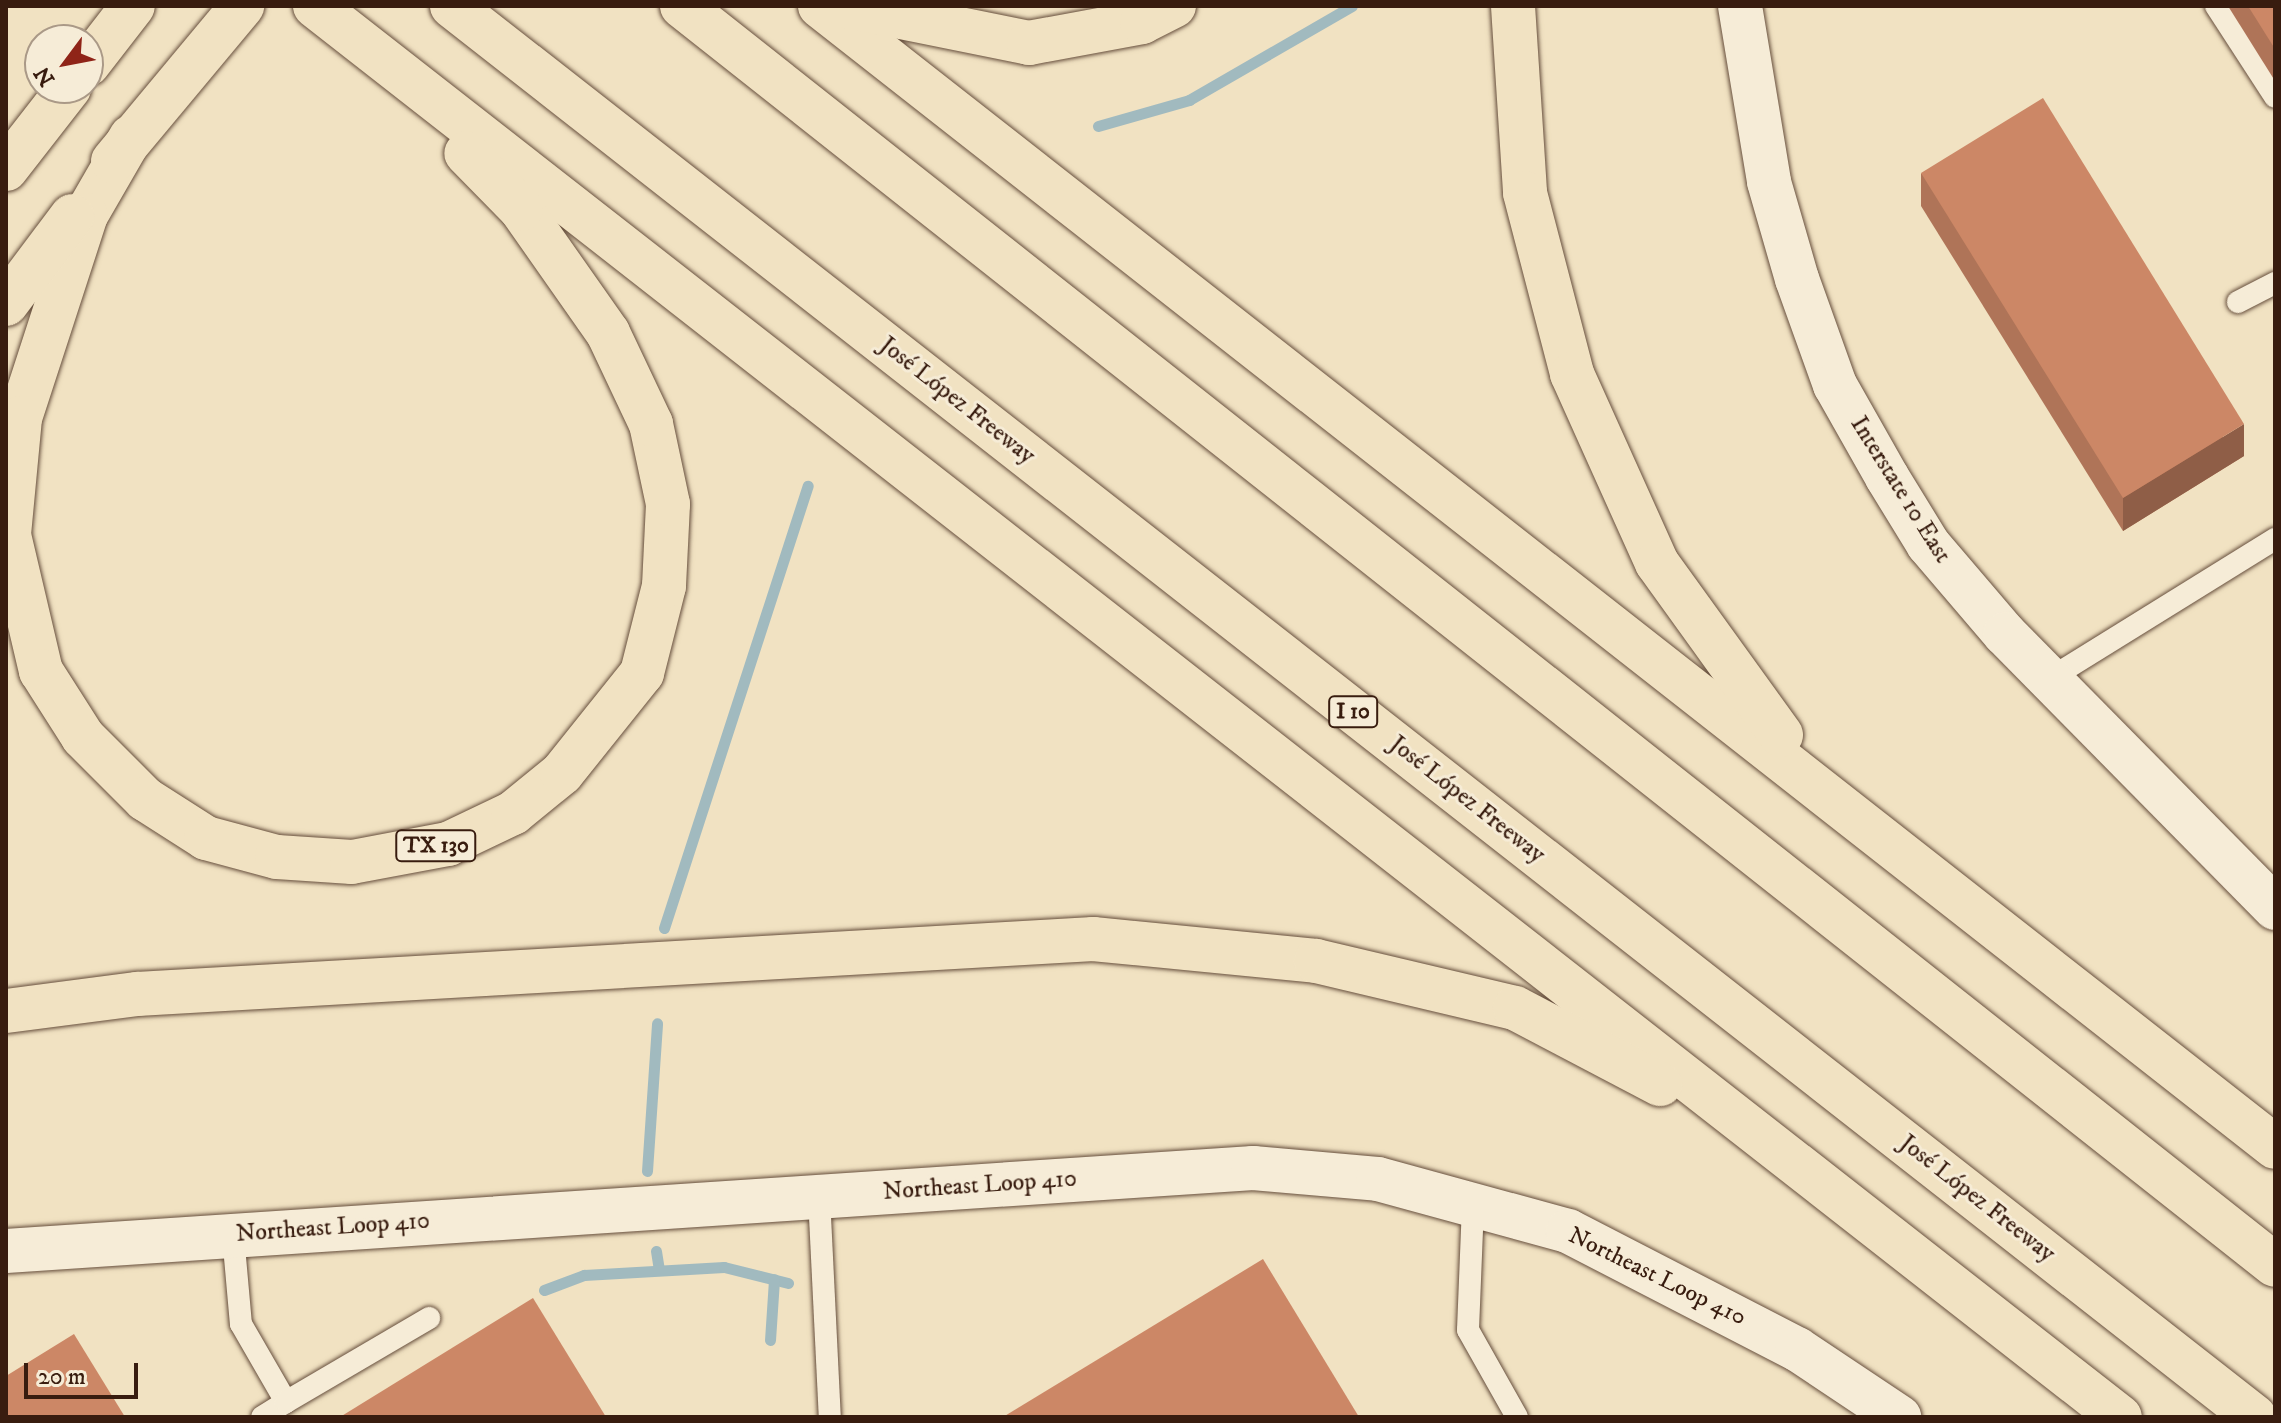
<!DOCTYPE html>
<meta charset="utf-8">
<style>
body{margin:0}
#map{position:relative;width:2281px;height:1423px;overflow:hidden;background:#f1e2c2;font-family:"IM FELL DW Pica",serif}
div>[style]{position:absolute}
.stream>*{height:11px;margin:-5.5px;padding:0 5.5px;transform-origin:5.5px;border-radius:5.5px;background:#a1babf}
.roads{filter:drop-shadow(0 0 2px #664e3c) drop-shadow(0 0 2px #664e3c)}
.lane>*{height:22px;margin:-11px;padding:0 11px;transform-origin:11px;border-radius:11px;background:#f6ecd7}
.secondary>*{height:44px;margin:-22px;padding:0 22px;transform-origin:22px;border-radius:22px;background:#f6ecd7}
.highway>*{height:44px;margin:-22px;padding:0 22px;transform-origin:22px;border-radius:22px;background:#f1e2c2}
.wall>*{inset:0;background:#af7458}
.shaded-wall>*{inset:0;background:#8f5e47}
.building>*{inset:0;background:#cc8766}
span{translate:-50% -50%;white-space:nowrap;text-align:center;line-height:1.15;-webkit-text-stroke:6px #f6ecd7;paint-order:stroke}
.shield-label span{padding:2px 6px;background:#f6ecd7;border:2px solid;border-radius:6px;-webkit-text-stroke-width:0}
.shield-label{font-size:22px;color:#381c0f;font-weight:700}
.street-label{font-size:24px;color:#381c0f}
.frame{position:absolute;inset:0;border:8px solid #381c0f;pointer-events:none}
.north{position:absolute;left:24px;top:24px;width:80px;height:80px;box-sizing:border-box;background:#f6ecd7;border:2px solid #aa9987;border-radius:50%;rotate:238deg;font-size:22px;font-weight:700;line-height:32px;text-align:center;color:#381c0f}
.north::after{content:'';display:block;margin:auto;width:28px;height:36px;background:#8f2418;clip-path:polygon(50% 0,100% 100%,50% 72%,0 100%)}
.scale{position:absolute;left:24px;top:1363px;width:114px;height:36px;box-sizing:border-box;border:4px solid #381c0f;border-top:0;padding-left:10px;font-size:24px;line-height:28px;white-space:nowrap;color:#381c0f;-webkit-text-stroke:6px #f6ecd7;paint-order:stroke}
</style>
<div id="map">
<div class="stream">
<i style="left:1098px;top:126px;width:95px;rotate:-15.9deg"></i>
<i style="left:1189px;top:100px;width:188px;rotate:-30deg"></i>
<i style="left:664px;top:928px;width:465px;rotate:-72deg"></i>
<i style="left:647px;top:1171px;width:148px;rotate:-86.1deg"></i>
<i style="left:656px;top:1251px;width:18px;rotate:81deg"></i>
<i style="left:544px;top:1290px;width:43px;rotate:-20.6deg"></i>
<i style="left:584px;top:1275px;width:140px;rotate:-3.3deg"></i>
<i style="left:724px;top:1267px;width:66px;rotate:14deg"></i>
<i style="left:770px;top:1340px;width:61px;rotate:-86.2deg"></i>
</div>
<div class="roads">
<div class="lane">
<i style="left:2216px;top:6px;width:108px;rotate:57deg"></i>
<i style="left:2238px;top:302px;width:42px;rotate:-27.2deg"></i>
<i style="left:2049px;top:679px;width:266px;rotate:-31.8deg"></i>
<i style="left:819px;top:1196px;width:221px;rotate:87.2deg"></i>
<i style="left:1473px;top:1205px;width:125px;rotate:92.3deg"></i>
<i style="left:1468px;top:1330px;width:100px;rotate:60.6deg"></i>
<i style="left:233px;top:1235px;width:89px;rotate:84.9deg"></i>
<i style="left:241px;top:1324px;width:90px;rotate:60deg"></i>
<i style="left:286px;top:1402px;width:28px;rotate:148deg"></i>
<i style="left:286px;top:1402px;width:166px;rotate:-30.4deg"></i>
</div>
<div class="secondary">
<i style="left:1740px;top:6px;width:178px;rotate:80.6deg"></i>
<i style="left:1769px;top:182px;width:101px;rotate:73.9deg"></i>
<i style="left:1797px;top:279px;width:113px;rotate:70.3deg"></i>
<i style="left:1835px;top:385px;width:106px;rotate:60.5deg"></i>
<i style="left:1887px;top:477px;width:79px;rotate:58.5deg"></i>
<i style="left:1928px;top:544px;width:118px;rotate:49.5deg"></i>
<i style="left:2005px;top:634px;width:385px;rotate:45.4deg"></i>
<i style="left:6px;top:1251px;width:1250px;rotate:-3.81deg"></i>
<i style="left:1253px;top:1168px;width:125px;rotate:5deg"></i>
<i style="left:1378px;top:1179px;width:197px;rotate:15.3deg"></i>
<i style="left:1568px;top:1231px;width:258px;rotate:27.3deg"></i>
<i style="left:1797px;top:1349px;width:123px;rotate:33.7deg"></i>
</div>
<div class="highway">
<i style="left:315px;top:6px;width:2291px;rotate:38.02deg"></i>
<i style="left:452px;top:6px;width:2289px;rotate:38.05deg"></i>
<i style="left:682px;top:6px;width:2030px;rotate:38.32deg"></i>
<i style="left:820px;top:6px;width:1849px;rotate:38.1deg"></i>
<i style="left:846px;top:6px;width:187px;rotate:11.4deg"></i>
<i style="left:1029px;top:43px;width:115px;rotate:-10.5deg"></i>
<i style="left:1142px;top:22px;width:36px;rotate:-27deg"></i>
<i style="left:1513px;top:6px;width:187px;rotate:86.3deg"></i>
<i style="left:1525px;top:193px;width:187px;rotate:75.4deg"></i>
<i style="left:1572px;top:374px;width:207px;rotate:65.8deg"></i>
<i style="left:1657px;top:563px;width:212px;rotate:54.2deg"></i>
<i style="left:88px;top:64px;width:73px;rotate:-52.2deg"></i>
<i style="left:131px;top:137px;width:90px;rotate:120deg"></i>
<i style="left:86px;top:215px;width:213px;rotate:108deg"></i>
<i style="left:20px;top:418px;width:118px;rotate:95.4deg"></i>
<i style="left:9px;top:535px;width:140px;rotate:76.8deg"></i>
<i style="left:41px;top:671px;width:78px;rotate:57.5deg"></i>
<i style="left:83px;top:737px;width:88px;rotate:45deg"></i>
<i style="left:145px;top:799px;width:72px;rotate:32.6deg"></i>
<i style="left:206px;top:838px;width:73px;rotate:15deg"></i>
<i style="left:277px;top:857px;width:75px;rotate:3.8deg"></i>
<i style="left:352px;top:862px;width:98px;rotate:-10.6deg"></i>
<i style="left:448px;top:844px;width:72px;rotate:-25.5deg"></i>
<i style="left:513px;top:813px;width:63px;rotate:-39.2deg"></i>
<i style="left:562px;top:773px;width:128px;rotate:-51.3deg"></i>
<i style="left:642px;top:673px;width:90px;rotate:-75.8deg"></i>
<i style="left:664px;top:586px;width:82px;rotate:-87.2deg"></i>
<i style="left:668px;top:504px;width:82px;rotate:-102deg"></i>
<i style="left:651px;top:424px;width:101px;rotate:-115.3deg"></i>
<i style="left:608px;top:333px;width:151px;rotate:-125.1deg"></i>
<i style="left:521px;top:209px;width:78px;rotate:-134.5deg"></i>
<i style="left:113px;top:161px;width:202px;rotate:-50.2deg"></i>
<i style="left:6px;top:169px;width:103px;rotate:-52.1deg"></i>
<i style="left:6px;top:304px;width:110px;rotate:-53.1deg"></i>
<i style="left:6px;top:1011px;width:132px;rotate:-7.4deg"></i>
<i style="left:137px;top:994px;width:958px;rotate:-3.29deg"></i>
<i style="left:1093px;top:939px;width:224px;rotate:5.6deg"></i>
<i style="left:1316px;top:961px;width:204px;rotate:13.3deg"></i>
<i style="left:1515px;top:1008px;width:164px;rotate:27.7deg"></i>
</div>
</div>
<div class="wall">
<i style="clip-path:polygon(2228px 6px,2275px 6px,2275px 81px)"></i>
<i style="clip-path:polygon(1921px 173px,2244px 456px,2123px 531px,1921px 206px)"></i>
</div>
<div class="shaded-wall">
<i style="clip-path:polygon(2244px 424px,2244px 456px,2123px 531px,2123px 498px)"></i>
</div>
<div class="building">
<i style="clip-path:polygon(2248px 6px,2275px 6px,2275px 49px)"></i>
<i style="clip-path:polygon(2043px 98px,2244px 424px,2123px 498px,1921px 173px)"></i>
<i style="clip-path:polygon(1263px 1259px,1359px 1417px,1003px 1417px)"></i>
<i style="clip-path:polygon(533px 1298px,606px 1417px,340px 1417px)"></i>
<i style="clip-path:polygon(74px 1334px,125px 1417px,6px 1417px,6px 1376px)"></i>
</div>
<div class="shield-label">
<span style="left:1353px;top:712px">I 10</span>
<span style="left:436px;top:846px">TX 130</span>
</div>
<div class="street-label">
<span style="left:957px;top:401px;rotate:38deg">José López Freeway</span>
<span style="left:1900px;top:490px;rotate:58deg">Interstate 10 East</span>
<span style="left:1467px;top:800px;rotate:38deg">José López Freeway</span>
<span style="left:980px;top:1186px;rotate:-4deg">Northeast Loop 410</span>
<span style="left:1977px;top:1199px;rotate:38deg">José López Freeway</span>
<span style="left:333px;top:1228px;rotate:-4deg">Northeast Loop 410</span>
<span style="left:1657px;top:1277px;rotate:26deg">Northeast Loop 410</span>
</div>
<div class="frame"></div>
<div class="north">N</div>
<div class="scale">20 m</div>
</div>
